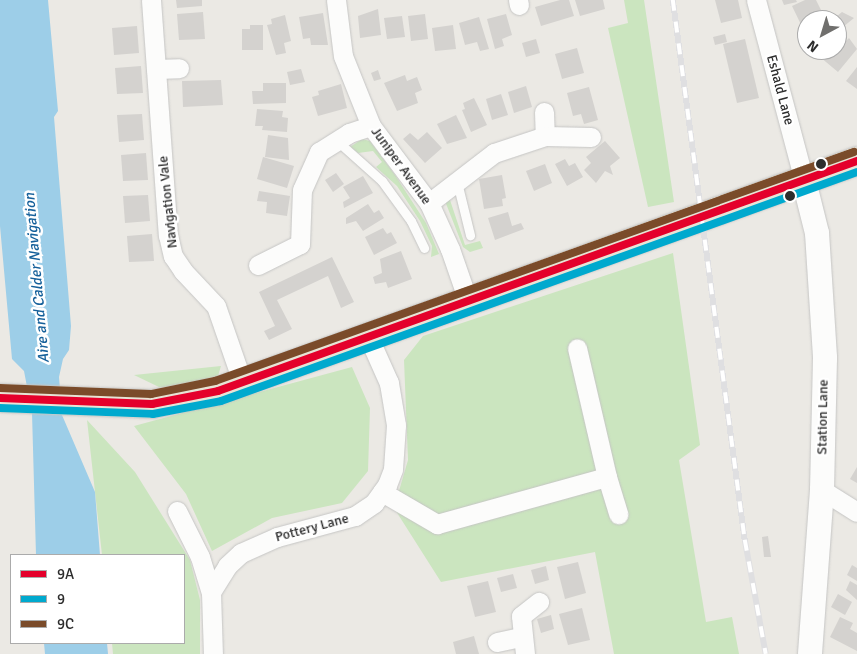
<!DOCTYPE html>
<style>
body{margin:0}
#map{position:relative;width:857px;height:654px;overflow:hidden;background:#ebe9e4;font-family:Signika,sans-serif}
div>[style]{position:absolute}
.green>*{inset:0;background:#cbe5bf}
.water>*{inset:0;background:#9dcee8}
.building>*{inset:0;background:#d4d2cf}
.roads{filter:drop-shadow(0 0 1px #c5c5c4) drop-shadow(0 0 1px #c5c5c4)}
.service>*{height:9px;margin:-4.5px;padding:0 4.5px;transform-origin:4.5px;border-radius:4.5px;background:#fcfcfb}
.minor>*{height:19px;margin:-9.5px;padding:0 9.5px;transform-origin:9.5px;border-radius:9.5px;background:#fcfcfb}
.tertiary>*{height:24px;margin:-12px;padding:0 12px;transform-origin:12px;border-radius:12px;background:#fcfcfb}
.primary>*{height:28px;margin:-14px;padding:0 14px;transform-origin:14px;border-radius:14px;background:#e7e4d6}
.rail>*{height:5.5px;margin-top:-2.75px;transform-origin:0;background:repeating-linear-gradient(90deg,#fff 0 11px,#dfdfe1 0 22px);box-sizing:border-box;border-block:1px solid #dfdfe1}
.bus-1>*{height:8px;margin:-4px;padding:0 4px;transform-origin:4px;border-radius:4px;background:#e4002b}
.bus-2>*{height:8px;margin:-4px;padding:0 4px;transform-origin:4px;border-radius:4px;background:#00a9ce}
.bus-3>*{height:8px;margin:-4px;padding:0 4px;transform-origin:4px;border-radius:4px;background:#7a4b2a}
.dots>*{width:14px;height:14px;translate:-50% -50%;box-sizing:border-box;border:2px solid #fff;border-radius:50%}
span{translate:-50% -50%;white-space:nowrap;text-align:center;line-height:1.15;-webkit-text-stroke:5px #fff;paint-order:stroke}
.street-label{font-size:14px;color:#2d2d2d}
.water-label{font-size:15px;color:#15609a;font-style:italic}
.legend{position:absolute;left:10px;top:554px;width:175px;height:90px;box-sizing:border-box;background:#fff;border:1px solid #ababab;margin:0;padding:6px 9px;list-style:none;font-size:15px;color:#2d2d2d}
.legend li{display:flex;align-items:center;gap:10px;height:25px}
.legend b{width:25px;border:1px solid #ababab}
.north{position:absolute;left:797px;top:10px;width:50px;height:50px;box-sizing:border-box;background:#fff;border:1px solid #ababab;border-radius:50%;rotate:219deg;font-size:14px;font-weight:700;line-height:20px;text-align:center;color:#2d2d2d}
.north::after{content:'';display:block;margin:auto;width:18px;height:22px;background:#706f6d;clip-path:polygon(50% 0,100% 100%,50% 72%,0 100%)}
</style>
<div id="map">
<div class="green">
<i style="clip-path:polygon(624px 0,644px 0,674px 202px,648px 207px,608px 28px,628px 23px)"></i>
<i style="clip-path:polygon(362px 139px,370px 141px,395px 175px,426px 223px,439px 254px,431px 257px,432px 246px,420px 221px,397px 186px,376px 167px,382px 162px,373px 151px,358px 153px,350px 147px)"></i>
<i style="clip-path:polygon(449px 197px,465px 245px,480px 241px,483px 248px,470px 252px,463px 247px,445px 201px)"></i>
<i style="clip-path:polygon(673px 253px,700px 445px,679px 460px,706px 622px,732px 617px,739px 654px,614px 654px,595px 552px,441px 582px,394px 508px,408px 460px,404px 360px,423px 336px)"></i>
<i style="clip-path:polygon(221px 366px,218px 376px,172px 388px,159px 387px,134px 375px)"></i>
<i style="clip-path:polygon(352px 367px,370px 408px,368px 471px,342px 503px,272px 518px,212px 551px,186px 494px,134px 426px)"></i>
<i style="clip-path:polygon(87px 420px,135px 472px,190px 560px,200px 600px,200px 654px,113px 654px,112px 643px,184px 643px,184px 555px,102px 555px)"></i>
</div>
<div class="water">
<i style="clip-path:polygon(0 0,48px 0,58px 111px,54px 117px,71px 326px,69px 350px,63px 359px,59px 377px,62px 415px,95px 492px,100px 555px,36px 555px,32px 413px,24px 371px,12px 359px,0 226px)"></i>
<i style="clip-path:polygon(44px 643px,107px 643px,108px 654px,45px 654px)"></i>
</div>
<div class="building">
<i style="clip-path:polygon(176px 0,202px 0,202px 6px,177px 8px)"></i>
<i style="clip-path:polygon(560px 0,569px 0,574px 16px,541px 26px,535px 7px)"></i>
<i style="clip-path:polygon(575px 0,603px 0,605px 9px,580px 16px)"></i>
<i style="clip-path:polygon(715px 0,738px 0,742px 18px,721px 23px)"></i>
<i style="clip-path:polygon(782px 0,796px 0,797px 2px,784px 5px)"></i>
<i style="clip-path:polygon(805px 0,816px 0,826px 20px,807px 20px,807px 37px,792px 6px)"></i>
<i style="clip-path:polygon(378px 9px,381px 35px,360px 38px,358px 16px)"></i>
<i style="clip-path:polygon(203px 12px,205px 39px,179px 40px,177px 14px)"></i>
<i style="clip-path:polygon(842px 12px,854px 18px,843px 27px,837px 20px,832px 20px)"></i>
<i style="clip-path:polygon(323px 13px,328px 45px,311px 45px,310px 38px,303px 39px,299px 17px)"></i>
<i style="clip-path:polygon(425px 14px,428px 39px,411px 41px,408px 16px)"></i>
<i style="clip-path:polygon(506px 14px,512px 35px,502px 39px,504px 46px,495px 49px,487px 19px)"></i>
<i style="clip-path:polygon(285px 15px,291px 41px,284px 43px,286px 53px,276px 55px,267px 25px,272px 24px,271px 19px)"></i>
<i style="clip-path:polygon(402px 16px,405px 37px,387px 39px,384px 18px)"></i>
<i style="clip-path:polygon(479px 17px,489px 49px,480px 51px,477px 42px,465px 45px,459px 23px)"></i>
<i style="clip-path:polygon(250px 25px,263px 25px,263px 50px,242px 50px,242px 29px,250px 29px)"></i>
<i style="clip-path:polygon(453px 25px,456px 49px,435px 51px,432px 28px)"></i>
<i style="clip-path:polygon(137px 26px,139px 53px,114px 55px,112px 28px)"></i>
<i style="clip-path:polygon(725px 34px,727px 42px,715px 45px,713px 37px)"></i>
<i style="clip-path:polygon(849px 38px,857px 49px,838px 72px,814px 52px,837px 50px,837px 39px,843px 44px)"></i>
<i style="clip-path:polygon(536px 39px,540px 53px,526px 57px,522px 43px)"></i>
<i style="clip-path:polygon(745px 39px,759px 98px,737px 103px,723px 44px)"></i>
<i style="clip-path:polygon(577px 48px,584px 73px,562px 79px,555px 54px)"></i>
<i style="clip-path:polygon(141px 66px,143px 93px,117px 94px,115px 68px)"></i>
<i style="clip-path:polygon(857px 67px,857px 89px,846px 81px)"></i>
<i style="clip-path:polygon(301px 69px,305px 82px,290px 85px,287px 72px)"></i>
<i style="clip-path:polygon(378px 70px,381px 79px,374px 81px,371px 73px)"></i>
<i style="clip-path:polygon(405px 75px,407px 81px,417px 77px,422px 90px,415px 93px,418px 103px,397px 111px,384px 83px)"></i>
<i style="clip-path:polygon(221px 80px,223px 105px,183px 107px,182px 81px)"></i>
<i style="clip-path:polygon(263px 83px,286px 83px,286px 103px,253px 104px,252px 91px,263px 91px)"></i>
<i style="clip-path:polygon(341px 84px,347px 108px,318px 116px,312px 97px,319px 95px,318px 91px)"></i>
<i style="clip-path:polygon(526px 86px,532px 107px,514px 113px,508px 92px)"></i>
<i style="clip-path:polygon(589px 87px,598px 120px,584px 124px,581px 114px,573px 116px,567px 93px)"></i>
<i style="clip-path:polygon(501px 94px,508px 115px,492px 120px,486px 99px)"></i>
<i style="clip-path:polygon(474px 98px,487px 125px,471px 132px,462px 110px,465px 109px,463px 103px)"></i>
<i style="clip-path:polygon(257px 109px,283px 111px,282px 117px,288px 118px,287px 132px,262px 130px,263px 126px,255px 126px)"></i>
<i style="clip-path:polygon(142px 114px,144px 140px,119px 142px,117px 115px)"></i>
<i style="clip-path:polygon(456px 115px,467px 138px,447px 144px,437px 124px)"></i>
<i style="clip-path:polygon(427px 132px,442px 148px,425px 163px,403px 139px,410px 133px,418px 140px)"></i>
<i style="clip-path:polygon(268px 135px,288px 138px,289px 160px,265px 157px)"></i>
<i style="clip-path:polygon(605px 141px,620px 158px,610px 166px,613px 175px,605px 171px,596px 183px,584px 170px,591px 163px,586px 157px)"></i>
<i style="clip-path:polygon(146px 153px,148px 180px,123px 181px,121px 155px)"></i>
<i style="clip-path:polygon(263px 157px,294px 166px,287px 188px,257px 179px)"></i>
<i style="clip-path:polygon(565px 159px,569px 166px,575px 163px,583px 177px,567px 186px,555px 164px)"></i>
<i style="clip-path:polygon(545px 164px,552px 183px,534px 191px,526px 171px)"></i>
<i style="clip-path:polygon(336px 173px,344px 184px,333px 192px,325px 180px)"></i>
<i style="clip-path:polygon(502px 175px,506px 198px,502px 199px,503px 206px,484px 209px,479px 179px)"></i>
<i style="clip-path:polygon(363px 176px,373px 193px,344px 208px,343px 202px,350px 198px,343px 187px)"></i>
<i style="clip-path:polygon(259px 191px,290px 196px,287px 216px,266px 213px,267px 202px,257px 201px)"></i>
<i style="clip-path:polygon(148px 195px,150px 221px,125px 223px,123px 196px)"></i>
<i style="clip-path:polygon(368px 204px,374px 213px,379px 210px,384px 218px,363px 231px,356px 221px,346px 224px,346px 218px)"></i>
<i style="clip-path:polygon(508px 212px,512px 226px,521px 223px,524px 229px,495px 240px,488px 218px)"></i>
<i style="clip-path:polygon(383px 228px,387px 234px,391px 232px,397px 243px,374px 255px,365px 237px)"></i>
<i style="clip-path:polygon(152px 234px,154px 261px,129px 262px,127px 236px)"></i>
<i style="clip-path:polygon(401px 251px,412px 279px,388px 288px,386px 282px,375px 284px,373px 277px,382px 273px,380px 259px)"></i>
<i style="clip-path:polygon(332px 257px,354px 302px,341px 308px,328px 276px,277px 300px,292px 329px,269px 340px,264px 331px,275px 326px,259px 292px)"></i>
<i style="clip-path:polygon(857px 467px,857px 483px,850px 479px)"></i>
<i style="clip-path:polygon(768px 536px,771px 557px,764px 557px,762px 537px)"></i>
<i style="clip-path:polygon(578px 562px,586px 593px,565px 599px,557px 567px)"></i>
<i style="clip-path:polygon(852px 565px,857px 568px,857px 581px,847px 575px)"></i>
<i style="clip-path:polygon(546px 566px,549px 580px,535px 584px,531px 570px)"></i>
<i style="clip-path:polygon(513px 574px,517px 588px,501px 592px,497px 578px)"></i>
<i style="clip-path:polygon(488px 581px,496px 612px,475px 617px,467px 586px)"></i>
<i style="clip-path:polygon(850px 581px,857px 585px,857px 600px,846px 590px)"></i>
<i style="clip-path:polygon(838px 594px,852px 602px,845px 615px,831px 607px)"></i>
<i style="clip-path:polygon(582px 608px,590px 640px,568px 645px,559px 614px)"></i>
<i style="clip-path:polygon(551px 615px,554px 629px,541px 633px,537px 619px)"></i>
<i style="clip-path:polygon(840px 617px,853px 623px,850px 629px,857px 633px,857px 651px,830px 637px)"></i>
<i style="clip-path:polygon(474px 636px,479px 654px,456px 654px,453px 642px)"></i>
</div>
<div class="roads">
<div class="service">
<i style="left:335px;top:139px;width:63px;rotate:41.8deg"></i>
<i style="left:382px;top:181px;width:49px;rotate:54.1deg"></i>
<i style="left:411px;top:221px;width:30px;rotate:64deg"></i>
<i style="left:457px;top:182px;width:55px;rotate:76.2deg"></i>
</div>
<div class="minor">
<i style="left:151px;top:0;width:236px;rotate:85.9deg"></i>
<i style="left:168px;top:235px;width:22px;rotate:77deg"></i>
<i style="left:173px;top:256px;width:18px;rotate:56deg"></i>
<i style="left:183px;top:271px;width:48px;rotate:46.7deg"></i>
<i style="left:216px;top:306px;width:83px;rotate:70.9deg"></i>
<i style="left:336px;top:0;width:56px;rotate:82.9deg"></i>
<i style="left:343px;top:56px;width:75px;rotate:68.2deg"></i>
<i style="left:371px;top:126px;width:96px;rotate:53deg"></i>
<i style="left:429px;top:203px;width:51px;rotate:65.5deg"></i>
<i style="left:450px;top:249px;width:55px;rotate:70.9deg"></i>
<i style="left:518px;top:0;width:5px;rotate:79deg"></i>
<i style="left:756px;top:0;width:187px;rotate:75.1deg"></i>
<i style="left:156px;top:69px;width:23px;rotate:-2deg"></i>
<i style="left:544px;top:112px;width:24px;rotate:88deg"></i>
<i style="left:429px;top:203px;width:82px;rotate:-37.6deg"></i>
<i style="left:494px;top:153px;width:54px;rotate:-18.4deg"></i>
<i style="left:545px;top:136px;width:46px;rotate:1.2deg"></i>
<i style="left:258px;top:265px;width:47px;rotate:-26.6deg"></i>
<i style="left:300px;top:244px;width:54px;rotate:-87.9deg"></i>
<i style="left:302px;top:190px;width:42px;rotate:-65.9deg"></i>
<i style="left:319px;top:152px;width:36px;rotate:-32deg"></i>
<i style="left:349px;top:133px;width:23px;rotate:-18deg"></i>
<i style="left:607px;top:477px;width:39px;rotate:73deg"></i>
<i style="left:822px;top:490px;width:41px;rotate:32.2deg"></i>
<i style="left:382px;top:492px;width:64px;rotate:30.2deg"></i>
<i style="left:437px;top:524px;width:176px;rotate:-15.5deg"></i>
<i style="left:607px;top:477px;width:132px;rotate:-103.1deg"></i>
<i style="left:177px;top:511px;width:51px;rotate:63.4deg"></i>
<i style="left:200px;top:557px;width:37px;rotate:73deg"></i>
<i style="left:211px;top:592px;width:62px;rotate:88.2deg"></i>
<i style="left:211px;top:592px;width:31px;rotate:-58deg"></i>
<i style="left:227px;top:566px;width:19px;rotate:-43deg"></i>
<i style="left:241px;top:553px;width:39px;rotate:-24deg"></i>
<i style="left:277px;top:537px;width:81px;rotate:-15.1deg"></i>
<i style="left:355px;top:516px;width:23px;rotate:-34deg"></i>
<i style="left:374px;top:503px;width:22px;rotate:-54deg"></i>
<i style="left:387px;top:485px;width:17px;rotate:-69deg"></i>
<i style="left:393px;top:469px;width:44px;rotate:-86.1deg"></i>
<i style="left:396px;top:425px;width:43px;rotate:-99.5deg"></i>
<i style="left:389px;top:383px;width:51px;rotate:-114.1deg"></i>
<i style="left:497px;top:642px;width:25px;rotate:-12deg"></i>
<i style="left:525px;top:654px;width:38px;rotate:-96deg"></i>
<i style="left:521px;top:616px;width:23px;rotate:-38deg"></i>
</div>
<div class="tertiary">
<i style="left:804px;top:181px;width:54px;rotate:76deg"></i>
<i style="left:817px;top:233px;width:125px;rotate:86.3deg"></i>
<i style="left:825px;top:358px;width:132px;rotate:91.3deg"></i>
<i style="left:822px;top:490px;width:164px;rotate:94.2deg"></i>
</div>
<div class="primary">
<i style="left:0;top:398px;width:152px;rotate:2.3deg"></i>
<i style="left:152px;top:404px;width:67px;rotate:-11.1deg"></i>
<i style="left:218px;top:391px;width:679px;rotate:-19.8deg"></i>
</div>
</div>
<div class="rail">
<i style="left:673px;top:0;width:545px;rotate:82.41deg"></i>
<i style="left:745px;top:540px;width:116px;rotate:79.6deg"></i>
</div>
<div class="bus-1">
<i style="left:0;top:398px;width:152px;rotate:2.3deg"></i>
<i style="left:152px;top:404px;width:67px;rotate:-11.1deg"></i>
<i style="left:218px;top:391px;width:679px;rotate:-19.8deg"></i>
</div>
<div class="bus-2">
<i style="left:0;top:408px;width:153px;rotate:2.2deg"></i>
<i style="left:153px;top:414px;width:69px;rotate:-10.8deg"></i>
<i style="left:221px;top:401px;width:676px;rotate:-19.8deg"></i>
</div>
<div class="bus-3">
<i style="left:0;top:388px;width:151px;rotate:2.3deg"></i>
<i style="left:151px;top:394px;width:65px;rotate:-11.5deg"></i>
<i style="left:215px;top:381px;width:679px;rotate:-19.72deg"></i>
</div>
<div class="dots">
<i style="left:821px;top:164px;background:#2d2d2d"></i>
<i style="left:790px;top:196px;background:#2d2d2d"></i>
</div>
<div class="street-label">
<span style="left:780px;top:90px;rotate:75deg">Eshald Lane</span>
<span style="left:401px;top:166px;rotate:54deg">Juniper Avenue</span>
<span style="left:168px;top:202px;rotate:-96deg">Navigation Vale</span>
<span style="left:823px;top:417px;rotate:-89deg">Station Lane</span>
<span style="left:312px;top:528px;rotate:-15deg">Pottery Lane</span>
</div>
<div class="water-label">
<span style="left:37px;top:278px;rotate:-95deg">Aire and Calder Navigation</span>
</div>
<ul class="legend">
<li><b style="height:6px;background:#e4002b"></b>9A</li>
<li><b style="height:6px;background:#00a9ce"></b>9</li>
<li><b style="height:6px;background:#7a4b2a"></b>9C</li>
</ul>
<div class="north">N</div>
</div>
